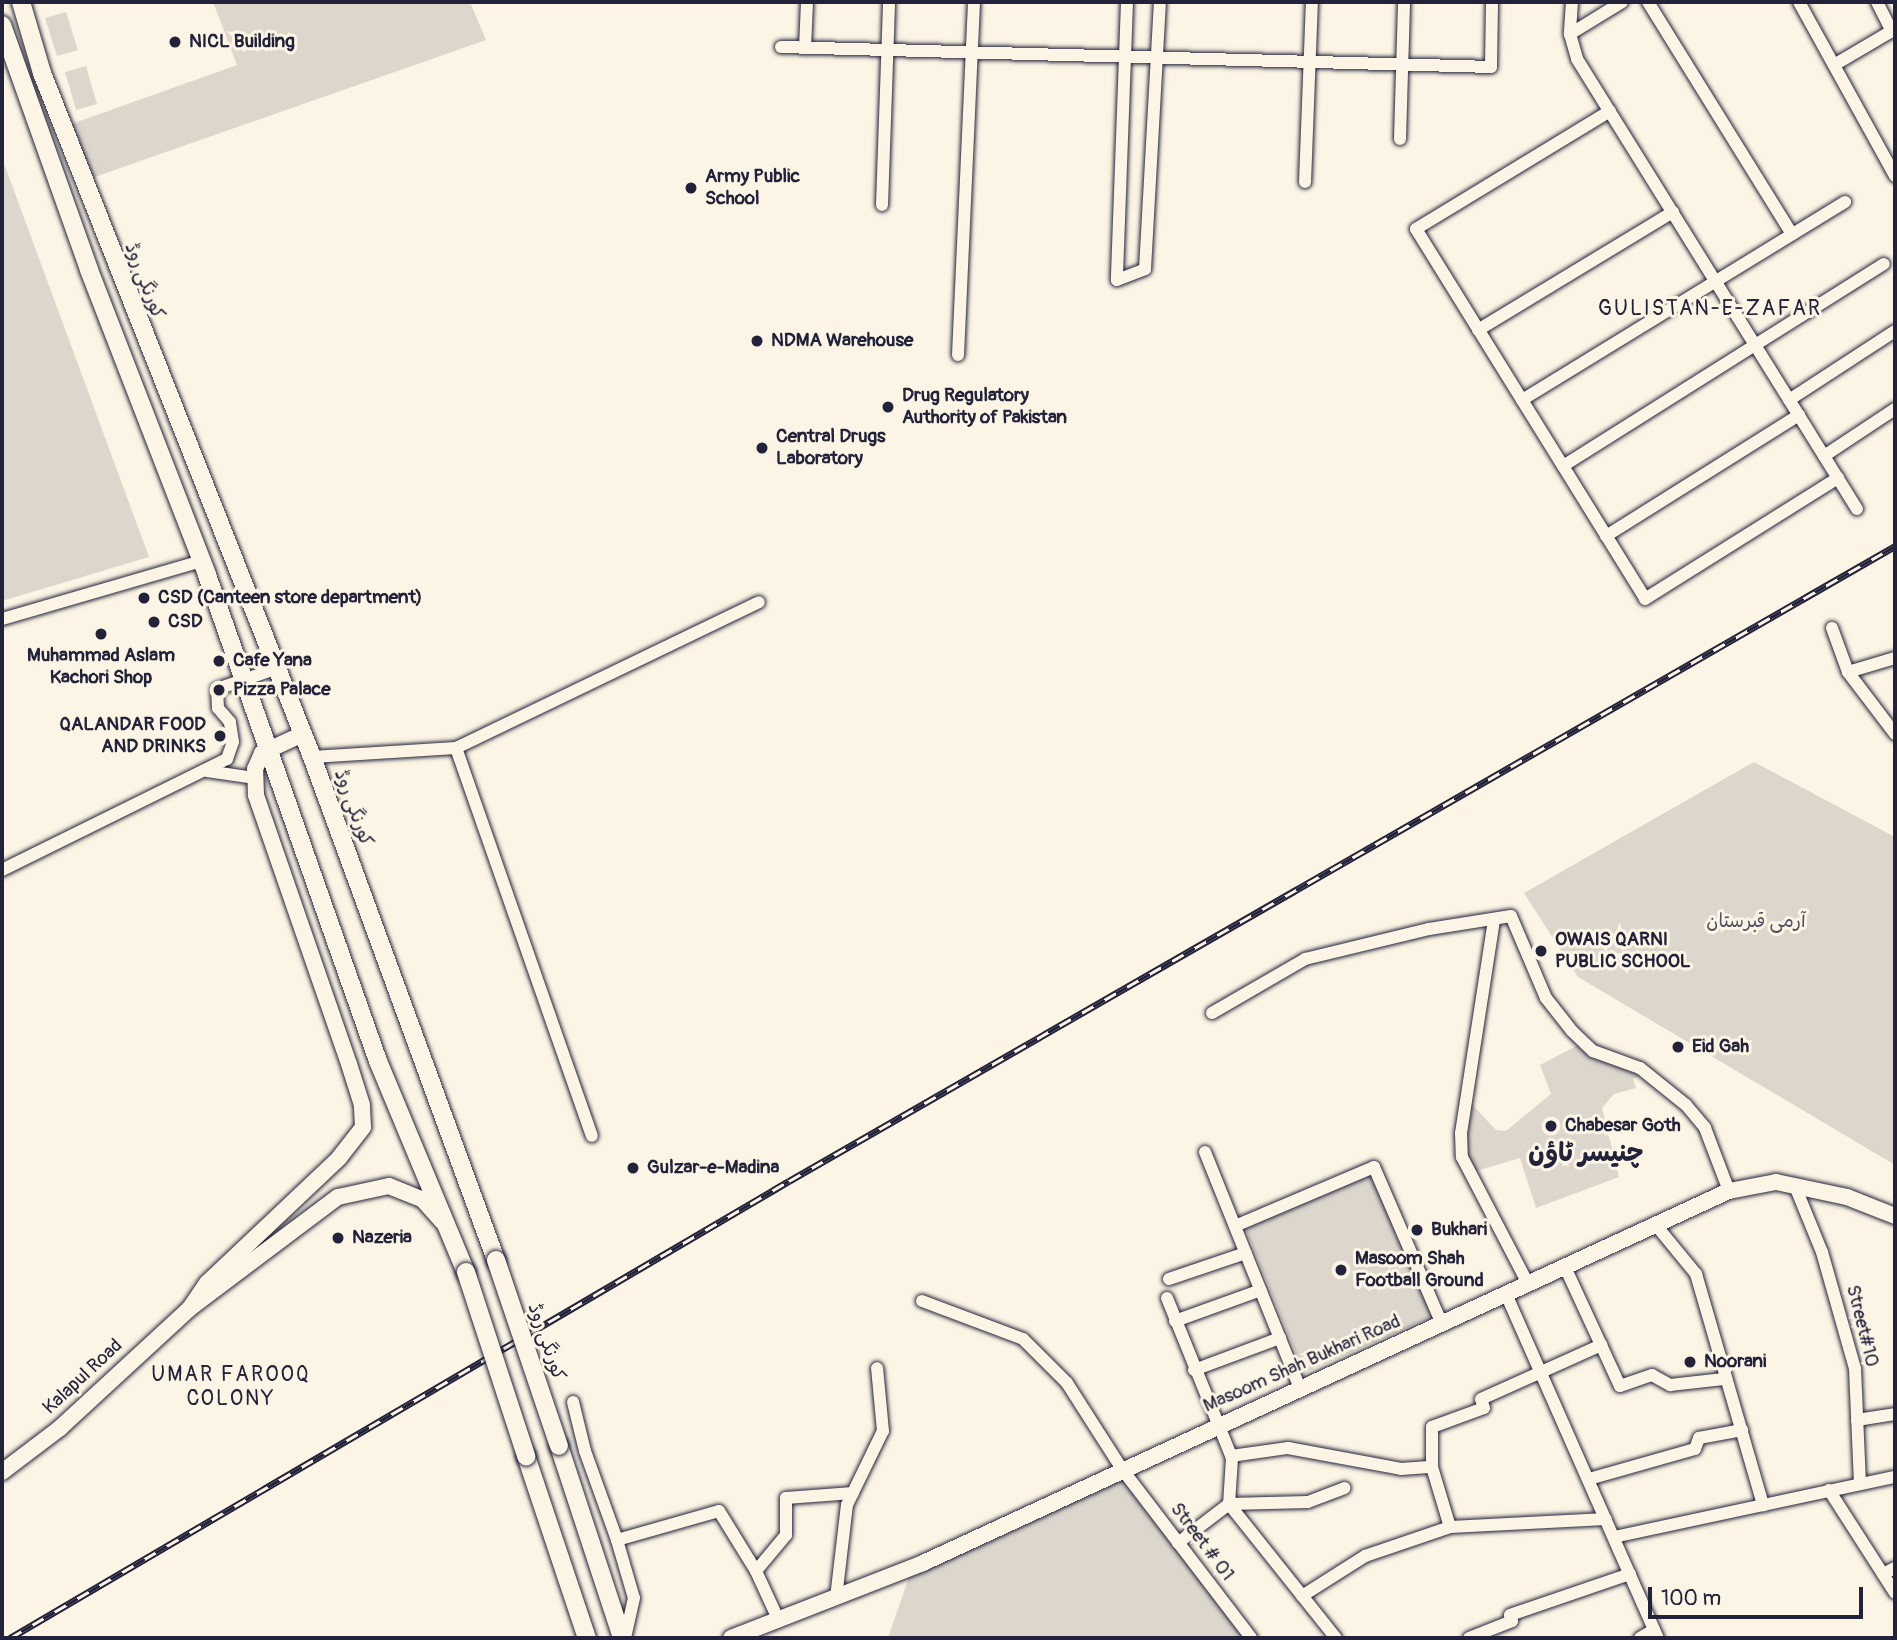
<!DOCTYPE html>
<meta charset="utf-8">
<style>
body{margin:0}
#map{position:relative;width:1897px;height:1640px;overflow:hidden;background:#fcf5e5;font-family:Pangolin,"Playpen Sans Arabic",sans-serif}
div>[style]{position:absolute}
.green>*{inset:0;background:#dcd6cc}
.roads{filter:drop-shadow(0 0 2px #22223b) drop-shadow(0 0 2px #22223b)}
.street>*{height:12px;margin:-6px;padding:0 6px;transform-origin:6px;border-radius:6px;background:#fcf5e5}
.secondary>*{height:16px;margin:-8px;padding:0 8px;transform-origin:8px;border-radius:8px;background:#fcf5e5}
.primary>*{height:18px;margin:-9px;padding:0 9px;transform-origin:9px;border-radius:9px;background:#fcf5e5}
.rail>*{height:7px;margin-top:-3.5px;transform-origin:0;background:repeating-linear-gradient(90deg,#fcf5e5 0 13px,#22223b 0 26px);box-sizing:border-box;border-block:2px solid #22223b}
.bridges{filter:drop-shadow(0 0 2px #22223b) drop-shadow(0 0 2px #22223b)}
.primary-bridge>*{height:18px;margin:-9px;padding:0 9px;transform-origin:9px;border-radius:9px;background:#fcf5e5}
.dots>*{width:19px;height:19px;translate:-50% -50%;box-sizing:border-box;border:4px solid #fcf5e5;border-radius:50%}
span{translate:-50% -50%;white-space:nowrap;text-align:center;line-height:1.15;-webkit-text-stroke:6px #fcf5e5;paint-order:stroke}
.poi-label{font-size:19px;color:#22223b;font-weight:700}
.left{translate:0 -50%;text-align:left}
.right{translate:-100% -50%;text-align:right}
.street-label{font-size:19px;color:#22223b}
.park-label{font-size:19px;color:#504f5f}
.neighbourhood-label{font-size:21px;color:#22223b;letter-spacing:2px}
.district-label{font-size:26px;color:#22223b;font-weight:700}
.frame{position:absolute;inset:0;border:4px solid #22223b;pointer-events:none}
.scale{position:absolute;left:1648px;top:1587px;width:215px;height:32px;box-sizing:border-box;border:4px solid #22223b;border-top:0;padding-left:9px;font-size:21px;line-height:24px;white-space:nowrap;color:#22223b;-webkit-text-stroke:5px #fcf5e5;paint-order:stroke}
</style>
<div id="map">
<div class="green">
<i style="clip-path:polygon(213px 2px,470px 2px,486px 40px,83px 181px,63px 127px,237px 65px)"></i>
<i style="clip-path:polygon(66px 12px,78px 50px,57px 56px,45px 18px)"></i>
<i style="clip-path:polygon(86px 66px,97px 104px,76px 110px,65px 72px)"></i>
<i style="clip-path:polygon(2px 158px,149px 557px,2px 601px)"></i>
<i style="clip-path:polygon(1754px 762px,1895px 837px,1895px 1165px,1578px 977px,1524px 893px)"></i>
<i style="clip-path:polygon(1584px 1042px,1646px 1073px,1633px 1079px,1636px 1088px,1614px 1094px,1602px 1108px,1619px 1177px,1536px 1208px,1520px 1158px,1470px 1173px,1461px 1133px,1468px 1100px,1496px 1130px,1506px 1131px,1551px 1094px,1540px 1065px)"></i>
<i style="clip-path:polygon(1375px 1169px,1438px 1314px,1304px 1373px,1245px 1227px)"></i>
<i style="clip-path:polygon(1122px 1469px,1250px 1638px,888px 1638px,912px 1568px)"></i>
</div>
<div class="roads">
<div class="street">
<i style="left:1127px;top:2px;width:278px;rotate:92.1deg"></i>
<i style="left:1117px;top:280px;width:30px;rotate:-21deg"></i>
<i style="left:1145px;top:269px;width:267px;rotate:-86.8deg"></i>
<i style="left:1572px;top:2px;width:32px;rotate:94deg"></i>
<i style="left:1570px;top:34px;width:26px;rotate:74deg"></i>
<i style="left:1577px;top:59px;width:530px;rotate:58.11deg"></i>
<i style="left:1648px;top:2px;width:273px;rotate:58.2deg"></i>
<i style="left:1799px;top:2px;width:199px;rotate:61.1deg"></i>
<i style="left:1877px;top:2px;width:33px;rotate:63deg"></i>
<i style="left:1570px;top:34px;width:61px;rotate:-31.6deg"></i>
<i style="left:781px;top:47px;width:710px;rotate:1.61deg"></i>
<i style="left:1491px;top:67px;width:65px;rotate:-89.1deg"></i>
<i style="left:805px;top:48px;width:46px;rotate:-87.5deg"></i>
<i style="left:1834px;top:65px;width:71px;rotate:-30.5deg"></i>
<i style="left:1610px;top:111px;width:227px;rotate:148.7deg"></i>
<i style="left:1416px;top:229px;width:435px;rotate:58.2deg"></i>
<i style="left:1645px;top:599px;width:228px;rotate:-32.1deg"></i>
<i style="left:1400px;top:139px;width:137px;rotate:-88.3deg"></i>
<i style="left:1305px;top:182px;width:180px;rotate:-87.8deg"></i>
<i style="left:882px;top:205px;width:203px;rotate:-88deg"></i>
<i style="left:1478px;top:330px;width:228px;rotate:-31.2deg"></i>
<i style="left:958px;top:355px;width:353px;rotate:-87.4deg"></i>
<i style="left:1522px;top:400px;width:379px;rotate:-31.5deg"></i>
<i style="left:1789px;top:400px;width:126px;rotate:-33.1deg"></i>
<i style="left:1824px;top:456px;width:85px;rotate:-33.5deg"></i>
<i style="left:1563px;top:466px;width:379px;rotate:-32.2deg"></i>
<i style="left:1606px;top:536px;width:228px;rotate:-32.1deg"></i>
<i style="left:2px;top:619px;width:208px;rotate:-16.2deg"></i>
<i style="left:1832px;top:628px;width:47px;rotate:70deg"></i>
<i style="left:1848px;top:672px;width:78px;rotate:52.8deg"></i>
<i style="left:1848px;top:672px;width:49px;rotate:-16.6deg"></i>
<i style="left:456px;top:748px;width:411px;rotate:70.7deg"></i>
<i style="left:312px;top:757px;width:144px;rotate:-3.6deg"></i>
<i style="left:456px;top:748px;width:336px;rotate:-25.7deg"></i>
<i style="left:207px;top:771px;width:49px;rotate:8.3deg"></i>
<i style="left:2px;top:870px;width:251px;rotate:-26.3deg"></i>
<i style="left:227px;top:759px;width:18px;rotate:-71deg"></i>
<i style="left:233px;top:742px;width:20px;rotate:-99deg"></i>
<i style="left:230px;top:722px;width:18px;rotate:-131deg"></i>
<i style="left:218px;top:708px;width:19px;rotate:-93deg"></i>
<i style="left:217px;top:689px;width:65px;rotate:-19deg"></i>
<i style="left:1494px;top:920px;width:216px;rotate:98.8deg"></i>
<i style="left:1461px;top:1133px;width:24px;rotate:88deg"></i>
<i style="left:1462px;top:1157px;width:143px;rotate:62.5deg"></i>
<i style="left:1212px;top:1013px;width:108px;rotate:-30.1deg"></i>
<i style="left:1305px;top:959px;width:128px;rotate:-13.6deg"></i>
<i style="left:1429px;top:929px;width:83px;rotate:-9deg"></i>
<i style="left:1511px;top:916px;width:89px;rotate:66.9deg"></i>
<i style="left:1546px;top:998px;width:42px;rotate:51.8deg"></i>
<i style="left:1572px;top:1031px;width:29px;rotate:44deg"></i>
<i style="left:1593px;top:1051px;width:50px;rotate:19.9deg"></i>
<i style="left:1640px;top:1068px;width:59px;rotate:38.8deg"></i>
<i style="left:1686px;top:1105px;width:30px;rotate:50deg"></i>
<i style="left:1705px;top:1128px;width:67px;rotate:69.1deg"></i>
<i style="left:1205px;top:1152px;width:254px;rotate:68.1deg"></i>
<i style="left:1795px;top:1186px;width:71px;rotate:67.8deg"></i>
<i style="left:1822px;top:1252px;width:122px;rotate:74.2deg"></i>
<i style="left:1855px;top:1369px;width:114px;rotate:87.5deg"></i>
<i style="left:1655px;top:1224px;width:65px;rotate:50.6deg"></i>
<i style="left:1696px;top:1274px;width:241px;rotate:73.8deg"></i>
<i style="left:1235px;top:1226px;width:151px;rotate:-23deg"></i>
<i style="left:1374px;top:1167px;width:171px;rotate:66.6deg"></i>
<i style="left:1565px;top:1267px;width:131px;rotate:65.2deg"></i>
<i style="left:1620px;top:1386px;width:34px;rotate:-19deg"></i>
<i style="left:1652px;top:1375px;width:21px;rotate:29deg"></i>
<i style="left:1670px;top:1385px;width:54px;rotate:-6.3deg"></i>
<i style="left:1169px;top:1279px;width:81px;rotate:-18.7deg"></i>
<i style="left:1506px;top:1294px;width:376px;rotate:66.2deg"></i>
<i style="left:1167px;top:1298px;width:173px;rotate:67.9deg"></i>
<i style="left:1232px;top:1458px;width:46px;rotate:93.7deg"></i>
<i style="left:1229px;top:1504px;width:171px;rotate:51.4deg"></i>
<i style="left:922px;top:1301px;width:108px;rotate:20.6deg"></i>
<i style="left:1023px;top:1339px;width:62px;rotate:45deg"></i>
<i style="left:1067px;top:1383px;width:102px;rotate:57.4deg"></i>
<i style="left:1122px;top:1469px;width:213px;rotate:52.6deg"></i>
<i style="left:1175px;top:1321px;width:91px;rotate:-19.8deg"></i>
<i style="left:1194px;top:1370px;width:92px;rotate:-20.4deg"></i>
<i style="left:573px;top:1402px;width:50px;rotate:76.2deg"></i>
<i style="left:585px;top:1451px;width:95px;rotate:70.2deg"></i>
<i style="left:617px;top:1540px;width:106px;rotate:-15.9deg"></i>
<i style="left:719px;top:1511px;width:70px;rotate:58.3deg"></i>
<i style="left:756px;top:1571px;width:55px;rotate:65.3deg"></i>
<i style="left:1857px;top:1420px;width:38px;rotate:-9deg"></i>
<i style="left:1231px;top:1456px;width:58px;rotate:-8deg"></i>
<i style="left:1288px;top:1448px;width:115px;rotate:10.5deg"></i>
<i style="left:1401px;top:1469px;width:31px;rotate:-4deg"></i>
<i style="left:1589px;top:1479px;width:110px;rotate:-15.8deg"></i>
<i style="left:1695px;top:1449px;width:12px;rotate:-70deg"></i>
<i style="left:1699px;top:1438px;width:44px;rotate:-10.5deg"></i>
<i style="left:1829px;top:1490px;width:122px;rotate:57.3deg"></i>
<i style="left:1450px;top:1527px;width:63px;rotate:-106.7deg"></i>
<i style="left:1432px;top:1467px;width:40px;rotate:-90deg"></i>
<i style="left:1432px;top:1427px;width:55px;rotate:-20.1deg"></i>
<i style="left:1484px;top:1408px;width:9px;rotate:-108deg"></i>
<i style="left:1481px;top:1399px;width:132px;rotate:-24.2deg"></i>
<i style="left:1614px;top:1537px;width:287px;rotate:-12.1deg"></i>
<i style="left:617px;top:1540px;width:60px;rotate:73.7deg"></i>
<i style="left:634px;top:1598px;width:41px;rotate:102.7deg"></i>
<i style="left:1178px;top:1543px;width:64px;rotate:-37.4deg"></i>
<i style="left:1229px;top:1504px;width:79px;rotate:-1.5deg"></i>
<i style="left:1308px;top:1502px;width:39px;rotate:-21deg"></i>
<i style="left:756px;top:1571px;width:47px;rotate:-50.2deg"></i>
<i style="left:786px;top:1535px;width:37px;rotate:-90deg"></i>
<i style="left:786px;top:1498px;width:67px;rotate:-4.3deg"></i>
<i style="left:1883px;top:1574px;width:13px;rotate:-27deg"></i>
<i style="left:1302px;top:1596px;width:75px;rotate:-32.4deg"></i>
<i style="left:1365px;top:1556px;width:90px;rotate:-18.8deg"></i>
<i style="left:1450px;top:1527px;width:156px;rotate:-2.9deg"></i>
<i style="left:836px;top:1598px;width:94px;rotate:-83.3deg"></i>
<i style="left:847px;top:1505px;width:82px;rotate:-64.1deg"></i>
<i style="left:883px;top:1431px;width:63px;rotate:-95.4deg"></i>
<i style="left:1469px;top:1638px;width:46px;rotate:-21.6deg"></i>
<i style="left:1512px;top:1621px;width:6px;rotate:-108deg"></i>
<i style="left:1510px;top:1615px;width:127px;rotate:-18.9deg"></i>
<i style="left:1640px;top:1638px;width:16px;rotate:-30deg"></i>
</div>
<div class="secondary">
<i style="left:190px;top:1308px;width:30px;rotate:-56deg"></i>
<i style="left:207px;top:1283px;width:182px;rotate:-43.4deg"></i>
<i style="left:339px;top:1158px;width:39px;rotate:-52deg"></i>
<i style="left:363px;top:1127px;width:22px;rotate:-93deg"></i>
<i style="left:362px;top:1105px;width:43px;rotate:-107.6deg"></i>
<i style="left:349px;top:1064px;width:285px;rotate:-109.1deg"></i>
<i style="left:256px;top:795px;width:26px;rotate:-92deg"></i>
<i style="left:255px;top:769px;width:17px;rotate:-66deg"></i>
<i style="left:262px;top:753px;width:45px;rotate:-24.9deg"></i>
<i style="left:2px;top:1472px;width:73px;rotate:-37.2deg"></i>
<i style="left:60px;top:1428px;width:177px;rotate:-42.7deg"></i>
<i style="left:190px;top:1308px;width:185px;rotate:-36.9deg"></i>
<i style="left:338px;top:1197px;width:52px;rotate:-12.2deg"></i>
<i style="left:389px;top:1186px;width:35px;rotate:22deg"></i>
<i style="left:422px;top:1199px;width:30px;rotate:48deg"></i>
<i style="left:731px;top:1638px;width:206px;rotate:-21.3deg"></i>
<i style="left:923px;top:1563px;width:888px;rotate:-24.78deg"></i>
<i style="left:1729px;top:1191px;width:48px;rotate:-10.8deg"></i>
<i style="left:1776px;top:1182px;width:73px;rotate:11.9deg"></i>
<i style="left:1847px;top:1197px;width:52px;rotate:21.6deg"></i>
</div>
<div class="primary">
<i style="left:21px;top:2px;width:74px;rotate:73.5deg"></i>
<i style="left:42px;top:73px;width:735px;rotate:68.46deg"></i>
<i style="left:312px;top:757px;width:536px;rotate:69.91deg"></i>
<i style="left:2px;top:25px;width:260px;rotate:70.4deg"></i>
<i style="left:89px;top:270px;width:327px;rotate:68.8deg"></i>
<i style="left:207px;top:575px;width:515px;rotate:70.62deg"></i>
<i style="left:378px;top:1061px;width:229px;rotate:67.4deg"></i>
<i style="left:559px;top:1446px;width:202px;rotate:71.8deg"></i>
<i style="left:526px;top:1456px;width:192px;rotate:71.5deg"></i>
</div>
</div>
<div class="rail">
<i style="left:10px;top:1638px;width:903px;rotate:-30.4deg"></i>
<i style="left:789px;top:1181px;width:1275px;rotate:-29.86deg"></i>
</div>
<div class="bridges">
<div class="primary-bridge">
<i style="left:496px;top:1260px;width:196px;rotate:71.3deg"></i>
<i style="left:466px;top:1272px;width:194px;rotate:71.9deg"></i>
</div>
</div>
<div class="dots">
<i style="left:175px;top:42px;background:#22223b"></i>
<i style="left:691px;top:188px;background:#22223b"></i>
<i style="left:757px;top:341px;background:#22223b"></i>
<i style="left:888px;top:407px;background:#22223b"></i>
<i style="left:762px;top:448px;background:#22223b"></i>
<i style="left:144px;top:598px;background:#22223b"></i>
<i style="left:154px;top:622px;background:#22223b"></i>
<i style="left:101px;top:634px;background:#22223b"></i>
<i style="left:219px;top:661px;background:#22223b"></i>
<i style="left:219px;top:690px;background:#22223b"></i>
<i style="left:220px;top:736px;background:#22223b"></i>
<i style="left:1541px;top:951px;background:#22223b"></i>
<i style="left:1678px;top:1047px;background:#22223b"></i>
<i style="left:1551px;top:1126px;background:#22223b"></i>
<i style="left:633px;top:1168px;background:#22223b"></i>
<i style="left:1417px;top:1230px;background:#22223b"></i>
<i style="left:338px;top:1238px;background:#22223b"></i>
<i style="left:1341px;top:1270px;background:#22223b"></i>
<i style="left:1690px;top:1362px;background:#22223b"></i>
</div>
<div class="poi-label">
<span class="left" style="left:189px;top:42px">NICL Building</span>
<span class="left" style="left:705px;top:188px">Army Public<br>School</span>
<span class="left" style="left:771px;top:341px">NDMA Warehouse</span>
<span class="left" style="left:902px;top:407px">Drug Regulatory<br>Authority of Pakistan</span>
<span class="left" style="left:776px;top:448px">Central Drugs<br>Laboratory</span>
<span class="left" style="left:158px;top:598px">CSD (Canteen store department)</span>
<span class="left" style="left:168px;top:622px">CSD</span>
<span style="left:101px;top:667px">Muhammad Aslam<br>Kachori Shop</span>
<span class="left" style="left:233px;top:661px">Cafe Yana</span>
<span class="left" style="left:233px;top:690px">Pizza Palace</span>
<span class="right" style="left:206px;top:736px">QALANDAR FOOD<br>AND DRINKS</span>
<span class="left" style="left:1555px;top:951px">OWAIS QARNI<br>PUBLIC SCHOOL</span>
<span class="left" style="left:1692px;top:1047px">Eid Gah</span>
<span class="left" style="left:1565px;top:1126px">Chabesar Goth</span>
<span class="left" style="left:647px;top:1168px">Gulzar-e-Madina</span>
<span class="left" style="left:1431px;top:1230px">Bukhari</span>
<span class="left" style="left:352px;top:1238px">Nazeria</span>
<span class="left" style="left:1355px;top:1270px">Masoom Shah<br>Football Ground</span>
<span class="left" style="left:1704px;top:1362px">Noorani</span>
</div>
<div class="street-label">
<span style="left:144px;top:281px;rotate:69deg">کورنگی روڈ</span>
<span style="left:353px;top:808px;rotate:70deg">کورنگی روڈ</span>
<span style="left:1862px;top:1326px;rotate:76deg">Street#10</span>
<span style="left:546px;top:1342px;rotate:71deg">کورنگی روڈ</span>
<span style="left:1302px;top:1364px;rotate:-24deg">Masoom Shah Bukhari Road</span>
<span style="left:83px;top:1377px;rotate:-43deg">Kalapul Road</span>
<span style="left:1202px;top:1542px;rotate:53deg">Street # 01</span>
</div>
<div class="park-label">
<span style="left:1756px;top:922px">آرمی قبرستان</span>
</div>
<div class="neighbourhood-label">
<span style="left:1710px;top:309px">GULISTAN-E-ZAFAR</span>
<span style="left:231px;top:1387px">UMAR FAROOQ<br>COLONY</span>
</div>
<div class="district-label">
<span style="left:1586px;top:1154px">چنیسر ٹاؤن</span>
</div>
<div class="frame"></div>
<div class="scale">100 m</div>
</div>
